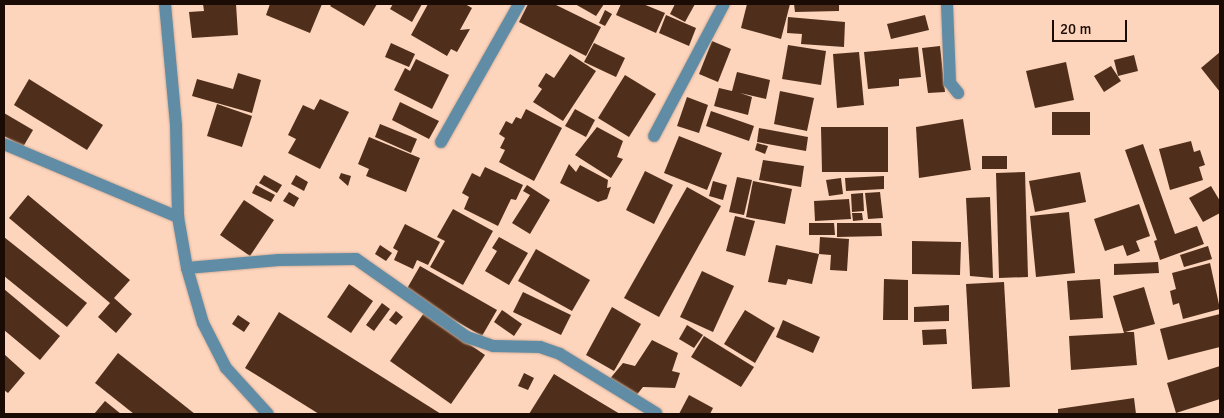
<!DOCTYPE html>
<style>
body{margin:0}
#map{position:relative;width:1224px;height:418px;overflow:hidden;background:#fdd4bc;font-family:Signika,sans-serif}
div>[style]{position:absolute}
.building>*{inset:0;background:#4f2f1b}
.roads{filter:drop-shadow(0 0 1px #d4b09b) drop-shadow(0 0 1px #d4b09b)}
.street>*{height:12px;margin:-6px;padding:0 6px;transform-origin:6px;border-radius:6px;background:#608da5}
span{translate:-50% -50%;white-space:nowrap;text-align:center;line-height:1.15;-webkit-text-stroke:5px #fdd4bc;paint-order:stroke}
.frame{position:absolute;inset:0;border:5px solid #1a0c05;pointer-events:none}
.scale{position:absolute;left:1052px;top:20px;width:75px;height:22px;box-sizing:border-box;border:2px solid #1a0c05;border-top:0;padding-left:6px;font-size:15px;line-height:18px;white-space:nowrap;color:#1a0c05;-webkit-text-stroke:4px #fdd4bc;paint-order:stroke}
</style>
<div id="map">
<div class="building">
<i style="clip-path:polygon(203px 4px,236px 4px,238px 35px,192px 38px,189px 12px,204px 11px)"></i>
<i style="clip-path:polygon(270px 4px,322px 4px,310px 33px,266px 15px)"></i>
<i style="clip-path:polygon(332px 4px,377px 4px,364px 26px,330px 6px)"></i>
<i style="clip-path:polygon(393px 4px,422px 4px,412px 22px,390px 9px)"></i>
<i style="clip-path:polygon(428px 4px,465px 4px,472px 8px,460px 30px,470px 29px,457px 52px,451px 49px,447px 56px,411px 35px)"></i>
<i style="clip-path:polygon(528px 4px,554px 4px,601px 27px,586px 56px,519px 22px)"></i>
<i style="clip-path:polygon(575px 4px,604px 4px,596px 16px)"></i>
<i style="clip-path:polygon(621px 4px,643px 4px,665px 13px,656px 33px,616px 15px)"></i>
<i style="clip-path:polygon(675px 4px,695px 4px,685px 22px,670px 14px)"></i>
<i style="clip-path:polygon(747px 4px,790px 4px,781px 39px,741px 28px)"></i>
<i style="clip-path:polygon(794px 4px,839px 4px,839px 11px,795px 12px)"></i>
<i style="clip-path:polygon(605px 10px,612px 14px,605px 26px,599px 23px)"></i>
<i style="clip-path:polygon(666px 15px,696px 28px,689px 46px,659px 33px)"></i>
<i style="clip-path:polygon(925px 15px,929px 30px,891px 39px,887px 24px)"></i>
<i style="clip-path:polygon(788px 17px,845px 22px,844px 47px,801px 44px,802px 34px,787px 33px)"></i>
<i style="clip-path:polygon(712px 41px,731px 49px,718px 82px,699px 74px)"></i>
<i style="clip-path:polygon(391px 43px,415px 54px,409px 67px,385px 57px)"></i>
<i style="clip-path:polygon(594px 43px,625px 58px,616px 77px,584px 62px)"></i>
<i style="clip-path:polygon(788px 45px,826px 51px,821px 85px,782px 79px)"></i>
<i style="clip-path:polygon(940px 46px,945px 92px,928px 93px,922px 48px)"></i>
<i style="clip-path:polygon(918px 47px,921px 77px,899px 79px,899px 86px,868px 89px,864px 52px)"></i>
<i style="clip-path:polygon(859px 52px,864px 105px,837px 108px,833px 54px)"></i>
<i style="clip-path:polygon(1220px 52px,1220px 92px,1201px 68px)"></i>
<i style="clip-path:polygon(570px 54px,596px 71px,563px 121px,533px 102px,542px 89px,538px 86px,546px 73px,554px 78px)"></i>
<i style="clip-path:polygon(1134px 55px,1138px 71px,1118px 76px,1114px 60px)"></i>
<i style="clip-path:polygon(416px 59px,449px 75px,432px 109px,394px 90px,405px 68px,410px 71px)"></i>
<i style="clip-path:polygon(1066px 62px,1074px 100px,1035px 108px,1026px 71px)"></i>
<i style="clip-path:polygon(1111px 66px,1121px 81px,1104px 92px,1094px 76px)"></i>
<i style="clip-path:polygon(737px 72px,770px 80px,766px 99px,740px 93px,752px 97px,748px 115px,714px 106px,719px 88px,732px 91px)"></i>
<i style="clip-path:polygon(238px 73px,261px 80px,252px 113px,192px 96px,197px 79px,233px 89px)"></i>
<i style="clip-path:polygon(625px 75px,656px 94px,629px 137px,598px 118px)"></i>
<i style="clip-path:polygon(29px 79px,103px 125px,87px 150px,14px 105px)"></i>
<i style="clip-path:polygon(780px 91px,814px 98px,807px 131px,774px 124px)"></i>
<i style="clip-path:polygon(687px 97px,708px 105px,699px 133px,677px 126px)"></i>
<i style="clip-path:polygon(320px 99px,349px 112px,320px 169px,288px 153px,296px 139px,288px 135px,303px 105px,314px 110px)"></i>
<i style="clip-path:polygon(400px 102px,439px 121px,429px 139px,392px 120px)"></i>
<i style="clip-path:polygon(217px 104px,252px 116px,242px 147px,207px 136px)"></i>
<i style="clip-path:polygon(526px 109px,562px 128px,534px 181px,499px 162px,505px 150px,500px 148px,505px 138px,499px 134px,506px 121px,512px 124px,516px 117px,521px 119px)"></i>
<i style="clip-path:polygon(575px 109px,595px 120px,586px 137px,565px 126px)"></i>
<i style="clip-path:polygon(711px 111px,754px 126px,749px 141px,706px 126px)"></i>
<i style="clip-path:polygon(1052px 112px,1090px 112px,1090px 135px,1052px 135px)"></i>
<i style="clip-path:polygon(4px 113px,33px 130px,23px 147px,4px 136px)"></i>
<i style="clip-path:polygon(963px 119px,971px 170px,919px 178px,916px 127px)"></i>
<i style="clip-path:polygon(380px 124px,417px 139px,411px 153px,375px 137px)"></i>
<i style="clip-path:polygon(597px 127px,623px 141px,617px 157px,623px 159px,611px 178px,575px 155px)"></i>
<i style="clip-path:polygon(821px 127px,888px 127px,888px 172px,822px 172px)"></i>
<i style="clip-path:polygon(759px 128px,808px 137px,806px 151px,757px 142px)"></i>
<i style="clip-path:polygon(679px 136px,722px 153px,707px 190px,664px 173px)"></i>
<i style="clip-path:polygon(369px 137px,420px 158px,406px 192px,366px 176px,369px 169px,358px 164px)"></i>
<i style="clip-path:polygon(1191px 141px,1194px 152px,1200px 150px,1205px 165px,1199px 167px,1203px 180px,1170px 190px,1159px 149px)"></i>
<i style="clip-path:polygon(757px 143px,768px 146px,765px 154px,755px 150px)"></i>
<i style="clip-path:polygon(1143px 144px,1175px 234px,1197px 226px,1204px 244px,1160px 260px,1154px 241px,1157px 240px,1125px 150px)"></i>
<i style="clip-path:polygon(982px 156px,1007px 156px,1007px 169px,982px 169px)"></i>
<i style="clip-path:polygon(763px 160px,804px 166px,801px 187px,759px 180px)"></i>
<i style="clip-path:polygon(569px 164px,576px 172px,580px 165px,608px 180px,607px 188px,611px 187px,607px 199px,598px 202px,560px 183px)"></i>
<i style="clip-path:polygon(485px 167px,523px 185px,516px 200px,511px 199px,498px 226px,464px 209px,469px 197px,462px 193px,472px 173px,480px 177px)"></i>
<i style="clip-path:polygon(645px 171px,673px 185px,654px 224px,626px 210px)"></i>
<i style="clip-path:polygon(1025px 172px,1028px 277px,999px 278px,996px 173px)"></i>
<i style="clip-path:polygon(1080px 172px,1086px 202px,1035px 212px,1029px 181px)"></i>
<i style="clip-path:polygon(341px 173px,351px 176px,348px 186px,339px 178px)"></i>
<i style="clip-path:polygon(264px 175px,282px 185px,277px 193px,259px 183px)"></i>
<i style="clip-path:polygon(296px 175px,308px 182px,304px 191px,291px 184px)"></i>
<i style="clip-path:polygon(884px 176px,884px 189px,846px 191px,845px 178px)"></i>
<i style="clip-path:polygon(737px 177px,752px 180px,744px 215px,729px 212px)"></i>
<i style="clip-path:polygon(841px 178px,843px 194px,829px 196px,826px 180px)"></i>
<i style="clip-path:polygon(713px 181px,727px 185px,723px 200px,709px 196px)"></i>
<i style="clip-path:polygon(753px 181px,792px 189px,785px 224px,746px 217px)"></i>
<i style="clip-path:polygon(256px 185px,275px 195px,271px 202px,252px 193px)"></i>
<i style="clip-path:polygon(527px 185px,550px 200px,530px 234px,512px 223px,530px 195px,523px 191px)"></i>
<i style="clip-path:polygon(1211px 186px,1220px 201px,1220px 213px,1203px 222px,1189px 198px)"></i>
<i style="clip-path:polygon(687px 187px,721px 206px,659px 317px,624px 298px)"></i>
<i style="clip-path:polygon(289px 192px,299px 198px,294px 207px,283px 201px)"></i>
<i style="clip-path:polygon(880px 192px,883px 218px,868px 219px,865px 193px)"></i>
<i style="clip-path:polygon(863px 193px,864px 211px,852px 212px,851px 194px)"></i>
<i style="clip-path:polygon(28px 195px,130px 280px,114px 298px,132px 314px,116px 333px,98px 317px,110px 303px,9px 218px)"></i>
<i style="clip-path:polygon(990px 197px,993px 278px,970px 276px,966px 198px)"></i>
<i style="clip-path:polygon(849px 199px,851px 219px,815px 221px,814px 201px)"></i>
<i style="clip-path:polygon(244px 200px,274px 220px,250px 256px,220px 235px)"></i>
<i style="clip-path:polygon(1139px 204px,1150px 236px,1136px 241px,1140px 251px,1127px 256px,1123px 245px,1105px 251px,1094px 219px)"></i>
<i style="clip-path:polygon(453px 209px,493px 231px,463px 285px,430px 267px,445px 241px,437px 237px)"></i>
<i style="clip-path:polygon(1069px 212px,1075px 273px,1036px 277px,1030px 216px)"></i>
<i style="clip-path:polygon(852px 213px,862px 213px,863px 220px,853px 221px)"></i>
<i style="clip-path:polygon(735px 216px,755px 221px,745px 256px,726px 251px)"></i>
<i style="clip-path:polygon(809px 223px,834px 223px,835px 235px,809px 235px)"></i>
<i style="clip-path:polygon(837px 223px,881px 223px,882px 236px,837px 237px)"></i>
<i style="clip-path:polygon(405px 224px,440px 242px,428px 265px,417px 260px,413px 269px,394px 260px,398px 251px,393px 248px)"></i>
<i style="clip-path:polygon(4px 237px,87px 303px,67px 327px,4px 276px)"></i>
<i style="clip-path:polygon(499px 237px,528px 253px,509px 285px,485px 271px,497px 251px,492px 248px)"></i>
<i style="clip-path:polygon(820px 237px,849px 239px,847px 271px,830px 270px,831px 255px,819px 254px)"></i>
<i style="clip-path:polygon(912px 241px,961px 242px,960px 275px,912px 274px)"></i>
<i style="clip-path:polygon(380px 245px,392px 253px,386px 261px,375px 254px)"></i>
<i style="clip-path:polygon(776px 245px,819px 254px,812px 284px,788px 279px,786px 285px,768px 282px)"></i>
<i style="clip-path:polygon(1208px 246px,1212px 259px,1184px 267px,1180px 255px)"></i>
<i style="clip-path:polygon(536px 249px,590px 280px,572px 311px,518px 281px)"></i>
<i style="clip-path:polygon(1158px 262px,1159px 273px,1114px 275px,1114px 264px)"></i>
<i style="clip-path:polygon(1210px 263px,1220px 309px,1183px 319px,1179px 303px,1173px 305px,1170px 291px,1176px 289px,1172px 273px)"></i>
<i style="clip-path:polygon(420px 266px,497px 310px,482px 336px,405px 292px)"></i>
<i style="clip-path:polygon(702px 271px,734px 286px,713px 332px,680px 317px)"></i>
<i style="clip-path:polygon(884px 279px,908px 280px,908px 320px,883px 320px)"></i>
<i style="clip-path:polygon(1100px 279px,1103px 318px,1070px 320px,1067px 281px)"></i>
<i style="clip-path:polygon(1004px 282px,1010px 387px,972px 389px,966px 284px)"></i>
<i style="clip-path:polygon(349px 284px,373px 301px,351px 333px,327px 317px)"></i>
<i style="clip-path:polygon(1144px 287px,1155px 324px,1125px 332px,1134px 332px,1137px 365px,1071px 370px,1069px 336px,1124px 333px,1113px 296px)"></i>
<i style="clip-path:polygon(4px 289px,60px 336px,40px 360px,4px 330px)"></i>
<i style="clip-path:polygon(523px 292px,571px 315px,561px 335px,513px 312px)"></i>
<i style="clip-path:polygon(382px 303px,390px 309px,374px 331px,366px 325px)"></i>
<i style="clip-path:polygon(949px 305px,949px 321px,914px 322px,914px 307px)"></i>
<i style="clip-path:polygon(612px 307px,641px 324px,614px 371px,586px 355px)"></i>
<i style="clip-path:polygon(502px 310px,522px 324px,514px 336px,494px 322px)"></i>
<i style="clip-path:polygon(745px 310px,775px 328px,755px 363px,724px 344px)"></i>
<i style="clip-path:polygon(396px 311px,403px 317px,396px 325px,389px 320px)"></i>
<i style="clip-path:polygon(279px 312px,441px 414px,319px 414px,245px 368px)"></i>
<i style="clip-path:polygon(424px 313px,485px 355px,451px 404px,390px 361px)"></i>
<i style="clip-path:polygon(1220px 314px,1220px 347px,1168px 360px,1160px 329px)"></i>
<i style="clip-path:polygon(238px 315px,250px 323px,244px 332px,232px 324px)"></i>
<i style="clip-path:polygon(783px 320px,820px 337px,813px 353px,776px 337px)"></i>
<i style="clip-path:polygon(687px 325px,703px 335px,694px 348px,679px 339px)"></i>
<i style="clip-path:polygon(946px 329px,947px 344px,923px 345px,922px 330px)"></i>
<i style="clip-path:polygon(704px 336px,754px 367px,741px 387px,691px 357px)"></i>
<i style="clip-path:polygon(652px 340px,678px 353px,672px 371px,680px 373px,675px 388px,643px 387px,635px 397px,608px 381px,623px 363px,635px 366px)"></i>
<i style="clip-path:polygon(118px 353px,195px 414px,134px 414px,95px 383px)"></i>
<i style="clip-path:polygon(4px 354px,25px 373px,8px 393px,4px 390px)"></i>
<i style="clip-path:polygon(1220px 366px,1220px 399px,1176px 413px,1167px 383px)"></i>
<i style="clip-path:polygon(524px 373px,534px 378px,528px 390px,518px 386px)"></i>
<i style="clip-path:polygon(554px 374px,585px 393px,620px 414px,529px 414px)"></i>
<i style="clip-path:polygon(689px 395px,713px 408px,710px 414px,679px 414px)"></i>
<i style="clip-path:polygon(1134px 398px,1136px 414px,1058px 414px,1058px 409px)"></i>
<i style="clip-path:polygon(105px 401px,121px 414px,94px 414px)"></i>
</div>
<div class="roads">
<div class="street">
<i style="left:165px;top:4px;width:122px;rotate:84.8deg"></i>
<i style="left:176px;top:126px;width:91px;rotate:88.7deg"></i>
<i style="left:178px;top:217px;width:52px;rotate:80deg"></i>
<i style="left:187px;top:268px;width:57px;rotate:73.8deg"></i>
<i style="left:203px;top:323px;width:51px;rotate:62.9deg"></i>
<i style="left:226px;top:368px;width:62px;rotate:47.6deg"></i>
<i style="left:947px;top:4px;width:79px;rotate:87.8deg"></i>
<i style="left:950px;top:83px;width:13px;rotate:51deg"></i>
<i style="left:654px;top:136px;width:149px;rotate:-62.1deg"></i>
<i style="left:441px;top:142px;width:159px;rotate:-60.5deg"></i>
<i style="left:4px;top:144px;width:189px;rotate:22.8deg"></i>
<i style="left:187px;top:268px;width:92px;rotate:-5deg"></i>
<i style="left:279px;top:260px;width:77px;rotate:-0.7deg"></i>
<i style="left:356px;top:259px;width:136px;rotate:35.1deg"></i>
<i style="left:467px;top:337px;width:28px;rotate:19deg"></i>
<i style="left:493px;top:346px;width:47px;rotate:1.2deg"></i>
<i style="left:540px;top:347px;width:21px;rotate:19deg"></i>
<i style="left:560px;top:354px;width:113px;rotate:31.6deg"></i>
</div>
</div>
<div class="frame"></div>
<div class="scale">20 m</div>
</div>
